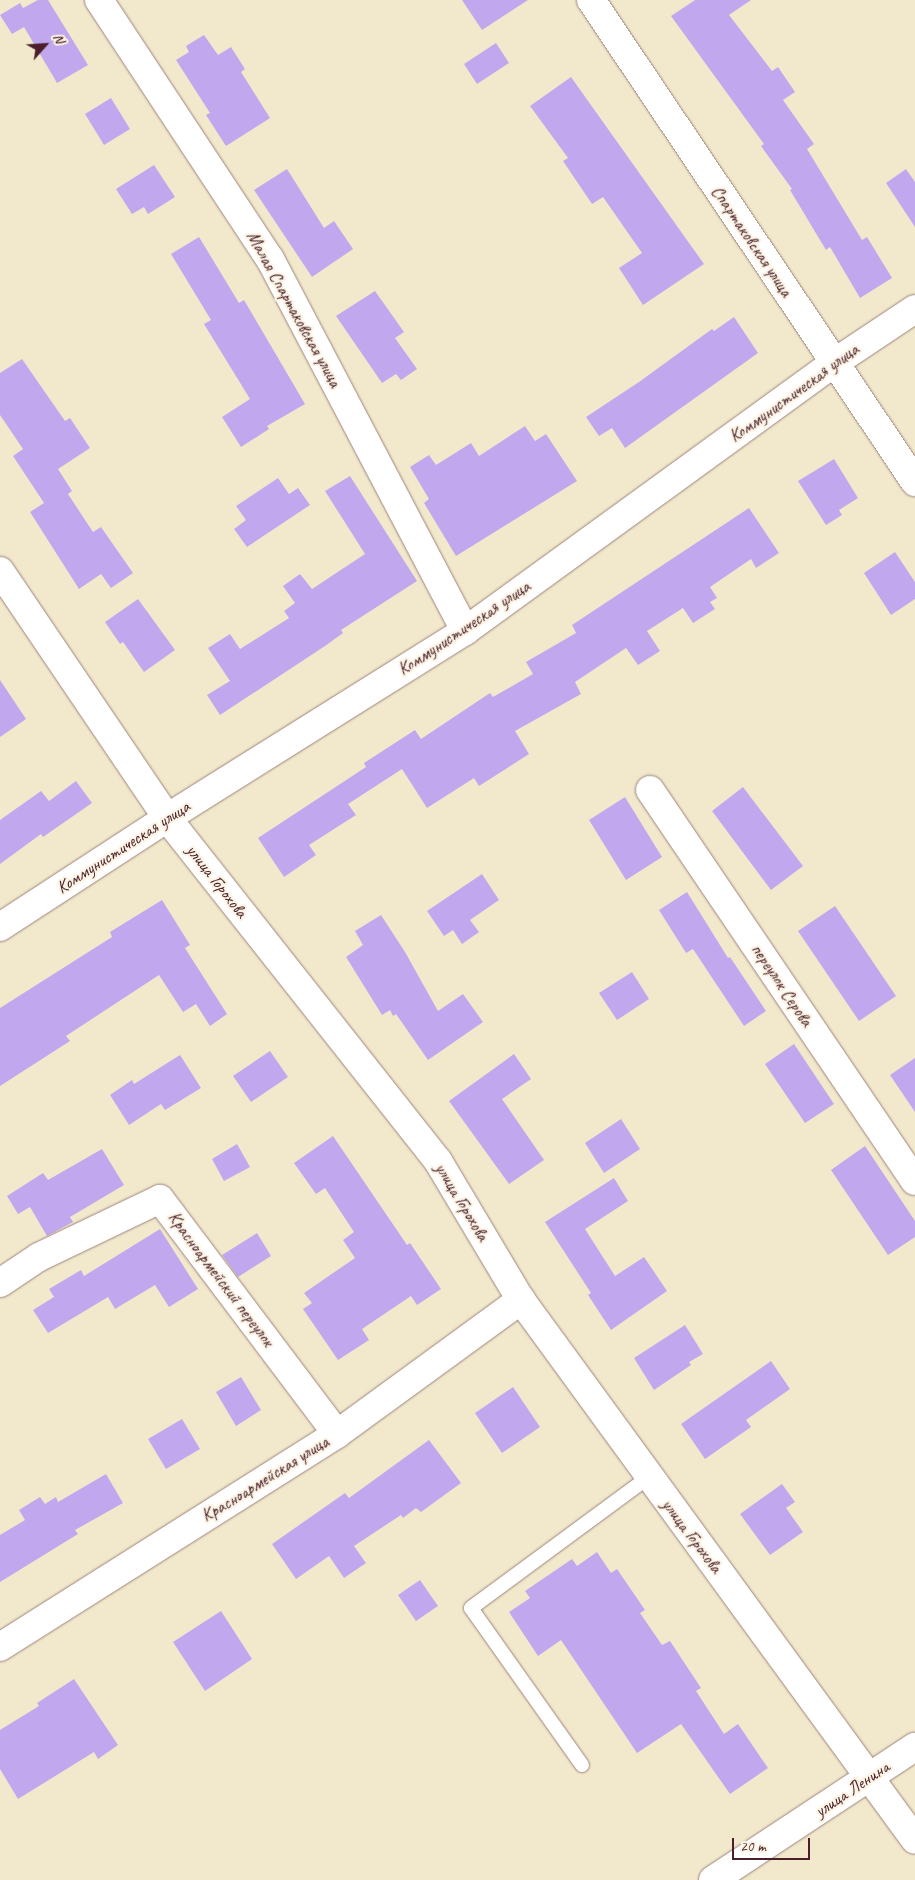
<!DOCTYPE html>
<meta charset="utf-8">
<style>
body{margin:0}
#map{position:relative;width:915px;height:1880px;overflow:hidden;background:#f2e9cd;font-family:Caveat,sans-serif}
div>[style]{position:absolute}
.building>*{inset:0;background:#c1a8ee}
.roads{filter:drop-shadow(0 0 1px #9e847c) drop-shadow(0 0 1px #9e847c)}
.service>*{height:14px;margin:-7px;padding:0 7px;transform-origin:7px;border-radius:7px;background:#fff}
.minor>*{height:28px;margin:-14px;padding:0 14px;transform-origin:14px;border-radius:14px;background:#fff}
.tertiary>*{height:28px;margin:-14px;padding:0 14px;transform-origin:14px;border-radius:14px;background:#fff}
span{translate:-50% -50%;white-space:nowrap;text-align:center;line-height:1.15;-webkit-text-stroke:4.5px #fcf5e5;paint-order:stroke}
.street-label{font-size:18px;color:#4a1f2b}
.north{position:absolute;left:20px;top:20px;width:50px;height:50px;-webkit-text-stroke:4px #fcf5e5;paint-order:stroke;rotate:64deg;font-size:14px;font-weight:700;line-height:20px;text-align:center;color:#4a1f2b}
.north::after{content:'';display:block;margin:auto;width:18px;height:22px;background:#4a1f2b;clip-path:polygon(50% 0,100% 100%,50% 72%,0 100%)}
.scale{position:absolute;left:732px;top:1838px;width:78px;height:22px;box-sizing:border-box;border:2px solid #4a1f2b;border-top:0;padding-left:6px;font-size:15px;line-height:18px;white-space:nowrap;color:#4a1f2b;-webkit-text-stroke:4px #fcf5e5;paint-order:stroke}
</style>
<div id="map">
<div class="building">
<i style="clip-path:polygon(38px 0,48px 0,88px 65px,57px 83px,24px 27px,12px 34px,0 15px,20px 3px,23px 8px)"></i>
<i style="clip-path:polygon(462px 0,528px 0,482px 30px)"></i>
<i style="clip-path:polygon(695px 0,751px 0,729px 15px,772px 71px,778px 67px,795px 92px,783px 100px,814px 144px,807px 149px,862px 240px,867px 237px,892px 278px,860px 298px,830px 247px,826px 250px,790px 190px,792px 189px,761px 146px,764px 144px,671px 16px)"></i>
<i style="clip-path:polygon(204px 35px,218px 55px,231px 47px,245px 69px,241px 72px,270px 118px,226px 146px,206px 115px,210px 113px,176px 60px,189px 52px,186px 46px)"></i>
<i style="clip-path:polygon(496px 43px,509px 63px,477px 84px,464px 64px)"></i>
<i style="clip-path:polygon(571px 77px,704px 264px,643px 305px,619px 268px,642px 253px,603px 197px,592px 204px,563px 161px,568px 158px,530px 106px)"></i>
<i style="clip-path:polygon(111px 98px,130px 129px,104px 145px,85px 114px)"></i>
<i style="clip-path:polygon(154px 165px,175px 197px,148px 214px,144px 207px,132px 214px,116px 189px)"></i>
<i style="clip-path:polygon(287px 169px,324px 228px,334px 221px,353px 249px,312px 277px,254px 190px)"></i>
<i style="clip-path:polygon(906px 169px,915px 182px,915px 227px,886px 183px)"></i>
<i style="clip-path:polygon(199px 237px,239px 303px,244px 300px,305px 404px,267px 426px,269px 429px,241px 447px,222px 417px,250px 399px,204px 324px,211px 320px,171px 254px)"></i>
<i style="clip-path:polygon(375px 291px,404px 332px,395px 338px,417px 369px,401px 380px,396px 374px,382px 383px,336px 316px)"></i>
<i style="clip-path:polygon(734px 317px,758px 353px,625px 448px,612px 428px,599px 436px,586px 417px,639px 382px,712px 329px,714px 331px)"></i>
<i style="clip-path:polygon(22px 359px,65px 421px,70px 418px,90px 448px,58px 469px,72px 491px,68px 494px,93px 532px,101px 527px,133px 573px,111px 588px,101px 574px,79px 589px,30px 512px,44px 503px,13px 456px,23px 449px,0 415px,0 373px)"></i>
<i style="clip-path:polygon(525px 426px,535px 441px,546px 434px,577px 481px,456px 556px,424px 503px,429px 499px,410px 467px,429px 455px,436px 465px,471px 443px,479px 456px)"></i>
<i style="clip-path:polygon(834px 459px,858px 498px,839px 510px,842px 515px,826px 525px,798px 481px)"></i>
<i style="clip-path:polygon(350px 476px,417px 581px,341px 630px,343px 633px,325px 646px,220px 715px,207px 695px,230px 681px,208px 648px,230px 634px,240px 649px,289px 618px,284px 611px,295px 603px,283px 586px,300px 574px,312px 589px,365px 554px,325px 491px)"></i>
<i style="clip-path:polygon(278px 478px,289px 494px,298px 488px,310px 505px,247px 547px,234px 529px,246px 520px,236px 506px)"></i>
<i style="clip-path:polygon(749px 508px,779px 553px,756px 568px,751px 559px,710px 587px,717px 598px,710px 602px,715px 609px,693px 623px,683px 608px,647px 631px,660px 651px,638px 665px,626px 648px,575px 682px,581px 694px,515px 731px,529px 754px,479px 786px,474px 778px,427px 808px,402px 769px,348px 804px,356px 815px,309px 845px,316px 855px,284px 877px,258px 838px,366px 767px,364px 763px,415px 730px,421px 739px,490px 693px,493px 697px,533px 674px,526px 662px,576px 633px,572px 625px)"></i>
<i style="clip-path:polygon(895px 552px,915px 582px,915px 599px,891px 615px,864px 573px)"></i>
<i style="clip-path:polygon(138px 599px,175px 650px,144px 672px,123px 642px,120px 644px,105px 622px)"></i>
<i style="clip-path:polygon(0 680px,26px 719px,0 737px)"></i>
<i style="clip-path:polygon(76px 781px,92px 803px,43px 837px,41px 834px,0 864px,0 820px,41px 791px,49px 801px)"></i>
<i style="clip-path:polygon(743px 787px,803px 866px,771px 890px,712px 811px)"></i>
<i style="clip-path:polygon(625px 797px,662px 857px,626px 880px,589px 820px)"></i>
<i style="clip-path:polygon(482px 874px,499px 900px,470px 920px,479px 932px,462px 944px,453px 930px,444px 936px,427px 911px)"></i>
<i style="clip-path:polygon(687px 892px,728px 958px,730px 957px,766px 1011px,744px 1026px,693px 949px,686px 953px,659px 910px)"></i>
<i style="clip-path:polygon(162px 900px,190px 945px,185px 948px,227px 1014px,210px 1026px,196px 1004px,183px 1012px,159px 975px,66px 1036px,70px 1041px,0 1086px,0 1008px,112px 937px,110px 932px)"></i>
<i style="clip-path:polygon(835px 906px,896px 996px,859px 1021px,798px 931px)"></i>
<i style="clip-path:polygon(381px 915px,405px 952px,438px 1011px,463px 994px,483px 1022px,428px 1060px,396px 1014px,393px 1016px,390px 1010px,382px 1015px,346px 957px,363px 945px,355px 931px)"></i>
<i style="clip-path:polygon(632px 972px,649px 999px,617px 1020px,599px 993px)"></i>
<i style="clip-path:polygon(794px 1044px,834px 1104px,805px 1123px,765px 1064px)"></i>
<i style="clip-path:polygon(270px 1051px,288px 1077px,251px 1102px,233px 1076px)"></i>
<i style="clip-path:polygon(514px 1054px,531px 1079px,502px 1099px,544px 1160px,509px 1184px,449px 1101px)"></i>
<i style="clip-path:polygon(180px 1055px,201px 1088px,165px 1110px,161px 1104px,129px 1125px,110px 1095px,132px 1080px,134px 1084px)"></i>
<i style="clip-path:polygon(915px 1058px,915px 1112px,890px 1075px)"></i>
<i style="clip-path:polygon(621px 1119px,640px 1149px,604px 1173px,585px 1143px)"></i>
<i style="clip-path:polygon(333px 1136px,407px 1245px,410px 1243px,441px 1289px,417px 1305px,411px 1296px,362px 1329px,369px 1340px,338px 1360px,303px 1309px,312px 1303px,304px 1293px,355px 1258px,343px 1240px,354px 1232px,325px 1188px,316px 1194px,294px 1163px)"></i>
<i style="clip-path:polygon(237px 1144px,250px 1167px,224px 1181px,212px 1159px)"></i>
<i style="clip-path:polygon(865px 1146px,915px 1221px,915px 1237px,888px 1255px,831px 1170px)"></i>
<i style="clip-path:polygon(102px 1149px,124px 1185px,70px 1217px,73px 1222px,47px 1236px,30px 1207px,18px 1214px,7px 1196px,43px 1173px,48px 1180px)"></i>
<i style="clip-path:polygon(614px 1178px,628px 1201px,585px 1229px,615px 1276px,644px 1257px,667px 1291px,611px 1330px,588px 1295px,591px 1293px,545px 1222px)"></i>
<i style="clip-path:polygon(160px 1229px,198px 1289px,169px 1307px,155px 1285px,115px 1309px,108px 1297px,48px 1333px,33px 1310px,54px 1297px,49px 1289px,81px 1270px,84px 1276px)"></i>
<i style="clip-path:polygon(257px 1233px,271px 1256px,238px 1277px,222px 1255px)"></i>
<i style="clip-path:polygon(685px 1325px,703px 1354px,689px 1362px,691px 1365px,654px 1390px,634px 1358px)"></i>
<i style="clip-path:polygon(771px 1361px,790px 1389px,746px 1420px,751px 1427px,705px 1459px,681px 1424px)"></i>
<i style="clip-path:polygon(241px 1377px,261px 1410px,236px 1426px,216px 1392px)"></i>
<i style="clip-path:polygon(513px 1387px,540px 1427px,502px 1453px,475px 1413px)"></i>
<i style="clip-path:polygon(182px 1419px,200px 1449px,166px 1469px,148px 1439px)"></i>
<i style="clip-path:polygon(429px 1440px,461px 1483px,421px 1512px,416px 1508px,403px 1518px,401px 1515px,354px 1546px,366px 1563px,344px 1578px,329px 1556px,296px 1579px,272px 1544px,345px 1493px,349px 1498px)"></i>
<i style="clip-path:polygon(106px 1474px,123px 1503px,75px 1530px,78px 1534px,0 1582px,0 1535px,25px 1520px,19px 1510px,40px 1497px,45px 1504px,56px 1497px,58px 1502px)"></i>
<i style="clip-path:polygon(782px 1484px,795px 1502px,786px 1508px,803px 1532px,770px 1555px,740px 1514px)"></i>
<i style="clip-path:polygon(597px 1552px,611px 1573px,617px 1569px,645px 1610px,640px 1613px,662px 1645px,670px 1641px,701px 1688px,696px 1691px,724px 1734px,738px 1724px,768px 1768px,730px 1794px,681px 1724px,637px 1753px,561px 1640px,538px 1656px,509px 1612px,530px 1598px,525px 1591px,572px 1559px,577px 1566px)"></i>
<i style="clip-path:polygon(420px 1580px,438px 1606px,416px 1621px,398px 1595px)"></i>
<i style="clip-path:polygon(221px 1611px,252px 1659px,205px 1691px,173px 1642px)"></i>
<i style="clip-path:polygon(74px 1679px,118px 1745px,98px 1759px,94px 1752px,18px 1799px,0 1769px,0 1730px,39px 1706px,37px 1703px)"></i>
</div>
<div class="roads">
<div class="service">
<i style="left:582px;top:1765px;width:192px;rotate:-125.3deg"></i>
<i style="left:471px;top:1608px;width:221px;rotate:-36.4deg"></i>
</div>
<div class="minor">
<i style="left:99px;top:0;width:310px;rotate:56.6deg"></i>
<i style="left:270px;top:259px;width:420px;rotate:62.3deg"></i>
<i style="left:591px;top:0;width:581px;rotate:56.09deg"></i>
<i style="left:0;top:571px;width:298px;rotate:55.9deg"></i>
<i style="left:167px;top:818px;width:437px;rotate:51.7deg"></i>
<i style="left:438px;top:1161px;width:162px;rotate:59.2deg"></i>
<i style="left:521px;top:1300px;width:668px;rotate:53.88deg"></i>
<i style="left:650px;top:790px;width:472px;rotate:55.9deg"></i>
<i style="left:0;top:927px;width:199px;rotate:-33.1deg"></i>
<i style="left:167px;top:818px;width:352px;rotate:-32.1deg"></i>
<i style="left:465px;top:631px;width:456px;rotate:-36deg"></i>
<i style="left:834px;top:363px;width:97px;rotate:-33.7deg"></i>
<i style="left:0;top:1283px;width:47px;rotate:-33.7deg"></i>
<i style="left:39px;top:1257px;width:134px;rotate:-25.6deg"></i>
<i style="left:160px;top:1199px;width:294px;rotate:53deg"></i>
<i style="left:0;top:1647px;width:399px;rotate:-32.3deg"></i>
<i style="left:337px;top:1434px;width:228px;rotate:-36.1deg"></i>
</div>
<div class="tertiary">
<i style="left:713px;top:1880px;width:242px;rotate:-33.4deg"></i>
</div>
</div>
<div class="street-label">
<span style="left:752px;top:241px;rotate:56deg">Спартаковская улица</span>
<span style="left:294px;top:309px;rotate:61deg">Малая Спартаковская улица</span>
<span style="left:794px;top:393px;rotate:-36deg">Коммунистическая улица</span>
<span style="left:464px;top:628px;rotate:-34deg">Коммунистическая улица</span>
<span style="left:123px;top:847px;rotate:-33deg">Коммунистическая улица</span>
<span style="left:217px;top:881px;rotate:52deg">улица Горохова</span>
<span style="left:782px;top:985px;rotate:56deg">переулок Серова</span>
<span style="left:462px;top:1202px;rotate:59deg">улица Горохова</span>
<span style="left:221px;top:1279px;rotate:53deg">Красноармейский переулок</span>
<span style="left:265px;top:1479px;rotate:-32deg">Красноармейская улица</span>
<span style="left:692px;top:1536px;rotate:53deg">улица Горохова</span>
<span style="left:852px;top:1789px;rotate:-34deg">улица Ленина</span>
</div>
<div class="north">N</div>
<div class="scale">20 m</div>
</div>
